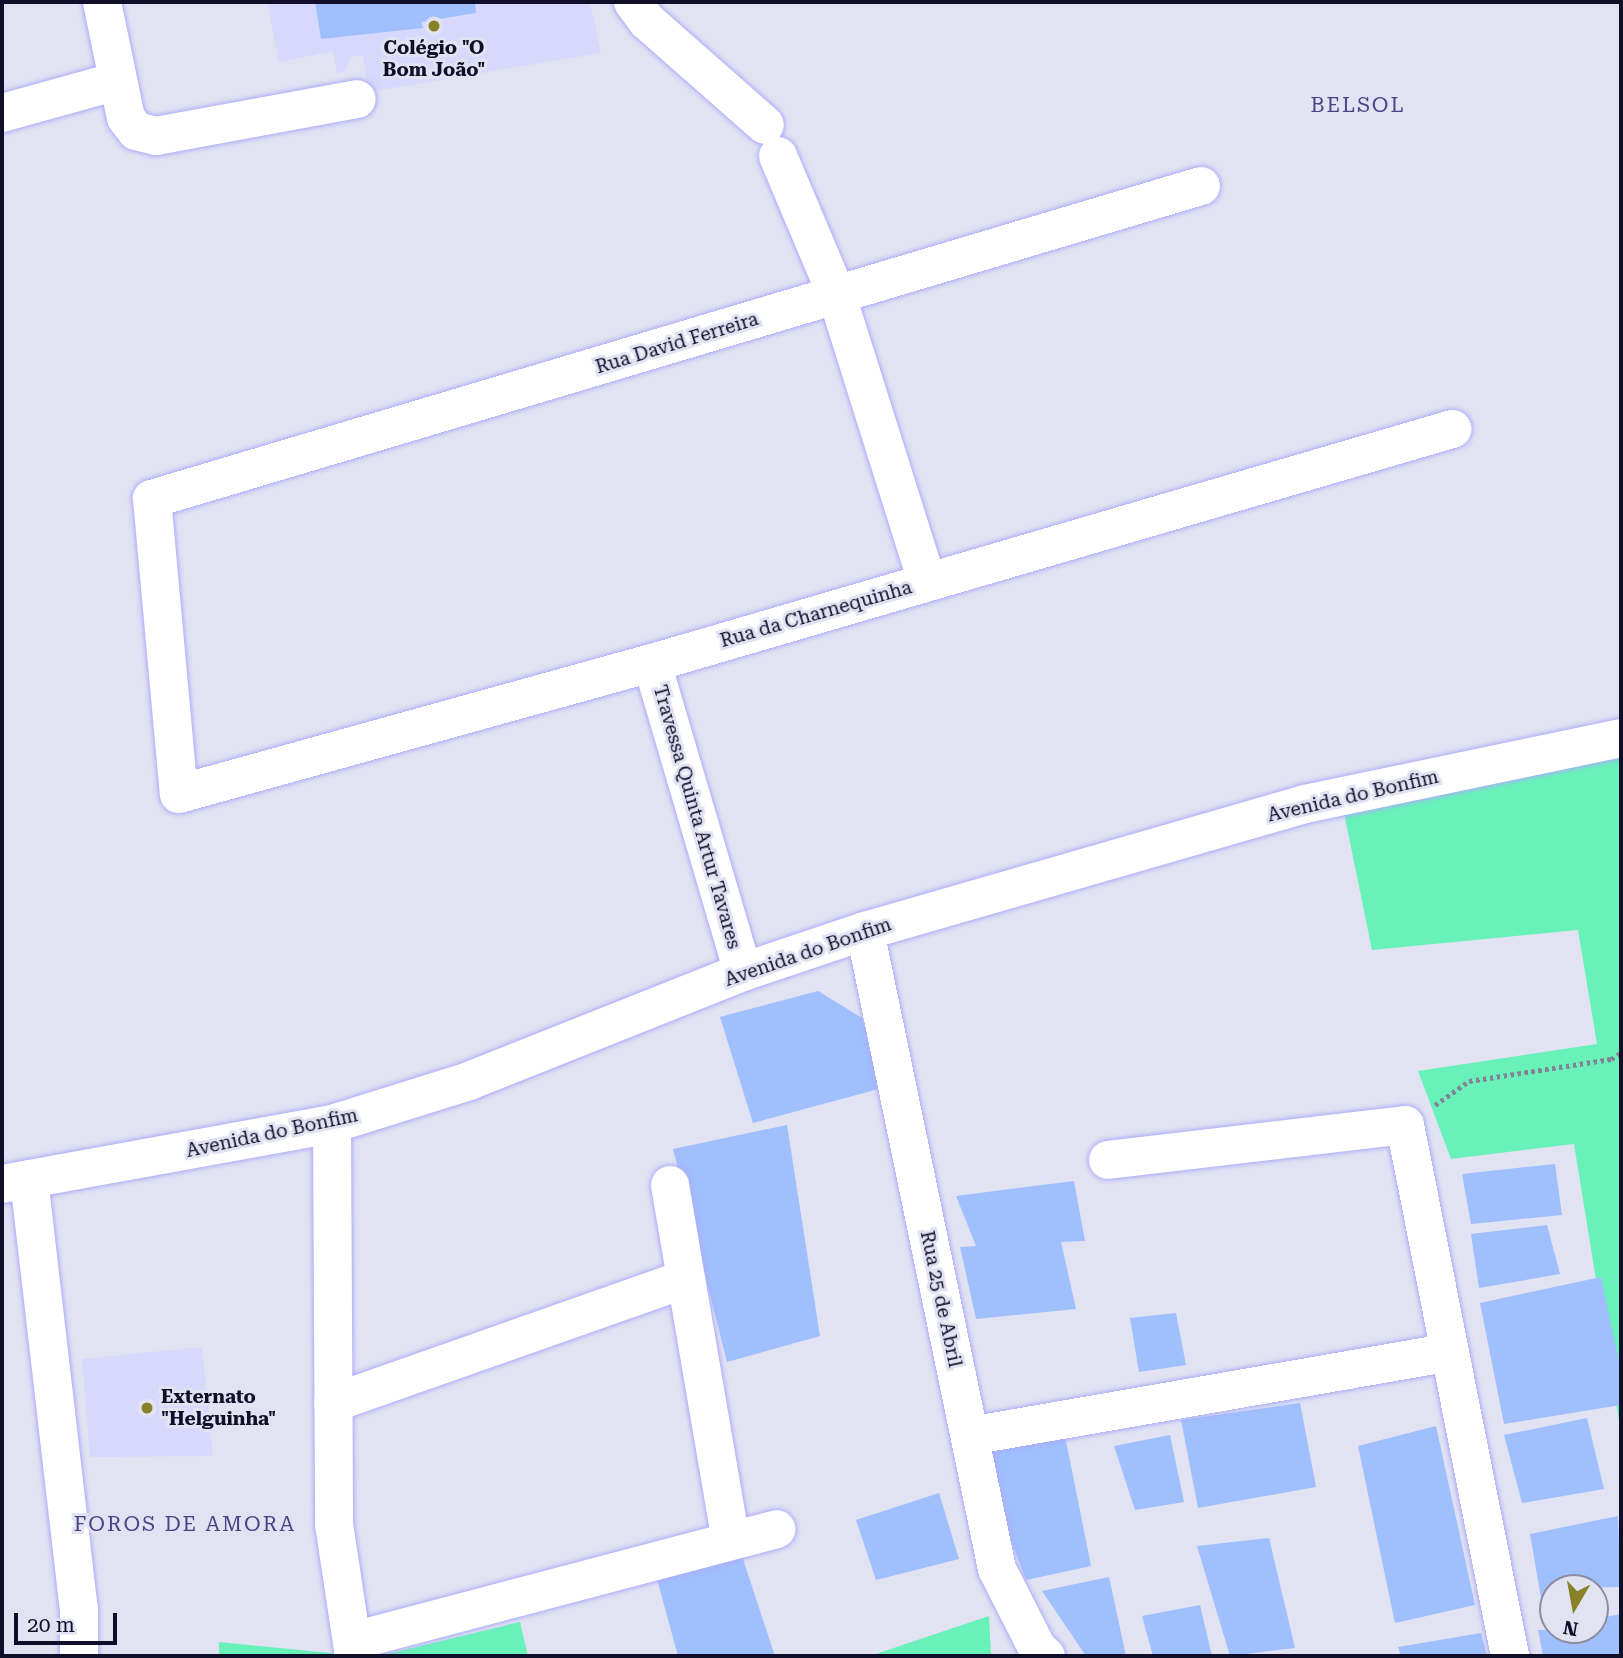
<!DOCTYPE html>
<meta charset="utf-8">
<style>
body{margin:0}
#map{position:relative;width:1623px;height:1658px;overflow:hidden;background:#e1e2f2;font-family:"Roboto Serif",serif}
div>[style]{position:absolute}
.built>*{inset:0;background:#d7d8fb}
.green>*{inset:0;background:#69f1ba}
.building>*{inset:0;background:#a0bffd}
.path>*{height:4.5px;margin-top:-2.25px;transform-origin:0;background:repeating-linear-gradient(90deg,#838398 0 3.5px,transparent 0 7px)}
.roads{filter:drop-shadow(0 0 2px #acacf9) drop-shadow(0 0 2px #acacf9)}
.minor>*{height:38px;margin:-19px;padding:0 19px;transform-origin:19px;border-radius:19px;background:#fff}
.dots>*{width:19px;height:19px;translate:-50% -50%;box-sizing:border-box;border:4px solid #e1e2f2;border-radius:50%}
span{translate:-50% -50%;white-space:nowrap;text-align:center;line-height:1.15;-webkit-text-stroke:6px #e1e2f2;paint-order:stroke}
.poi-label{font-size:19px;color:#100e29;font-weight:700}
.left{translate:0 -50%;text-align:left}
.street-label{font-size:19px;color:#100e29}
.neighbourhood-label{font-size:21px;color:#494487;letter-spacing:2px}
.frame{position:absolute;inset:0;border:4px solid #100e29;pointer-events:none}
.north{position:absolute;left:1539px;top:1574px;width:70px;height:70px;box-sizing:border-box;background:#e1e2f2;border:2px solid #8d8da2;border-radius:50%;rotate:190deg;font-size:19px;font-weight:700;line-height:28px;text-align:center;color:#100e29}
.north::after{content:'';display:block;margin:auto;width:24px;height:32px;background:#898128;clip-path:polygon(50% 0,100% 100%,50% 72%,0 100%)}
.scale{position:absolute;left:14px;top:1613px;width:103px;height:32px;box-sizing:border-box;border:4px solid #100e29;border-top:0;padding-left:9px;font-size:21px;line-height:24px;white-space:nowrap;color:#100e29;-webkit-text-stroke:5px #e1e2f2;paint-order:stroke}
</style>
<div id="map">
<div class="built">
<i style="clip-path:polygon(267px 2px,590px 2px,601px 53px,368px 92px,363px 55px,351px 57px,346px 71px,337px 73px,333px 51px,279px 62px)"></i>
<i style="clip-path:polygon(202px 1347px,213px 1456px,90px 1457px,82px 1359px)"></i>
</div>
<div class="green">
<i style="clip-path:polygon(1621px 741px,1621px 1433px,1574px 1144px,1451px 1159px,1418px 1071px,1597px 1044px,1578px 930px,1372px 950px,1344px 813px)"></i>
<i style="clip-path:polygon(989px 1616px,991px 1656px,870px 1656px)"></i>
<i style="clip-path:polygon(520px 1622px,528px 1656px,378px 1656px)"></i>
<i style="clip-path:polygon(219px 1642px,360px 1656px,219px 1656px)"></i>
</div>
<div class="building">
<i style="clip-path:polygon(315px 2px,475px 2px,476px 13px,421px 22px,423px 28px,321px 39px)"></i>
<i style="clip-path:polygon(818px 991px,862px 1018px,886px 1087px,753px 1123px,720px 1017px)"></i>
<i style="clip-path:polygon(787px 1125px,820px 1336px,727px 1362px,673px 1149px)"></i>
<i style="clip-path:polygon(1555px 1164px,1562px 1215px,1471px 1224px,1462px 1174px)"></i>
<i style="clip-path:polygon(1074px 1181px,1085px 1241px,1061px 1242px,1076px 1309px,976px 1319px,960px 1247px,976px 1246px,956px 1196px)"></i>
<i style="clip-path:polygon(1547px 1225px,1560px 1274px,1479px 1288px,1471px 1234px)"></i>
<i style="clip-path:polygon(1601px 1277px,1621px 1371px,1621px 1405px,1504px 1424px,1480px 1303px)"></i>
<i style="clip-path:polygon(1176px 1313px,1186px 1365px,1139px 1372px,1130px 1318px)"></i>
<i style="clip-path:polygon(1300px 1403px,1316px 1487px,1198px 1508px,1181px 1420px)"></i>
<i style="clip-path:polygon(1587px 1418px,1604px 1489px,1522px 1503px,1504px 1435px)"></i>
<i style="clip-path:polygon(1436px 1426px,1475px 1605px,1395px 1623px,1358px 1446px)"></i>
<i style="clip-path:polygon(1064px 1431px,1091px 1566px,1026px 1580px,1000px 1512px,983px 1445px)"></i>
<i style="clip-path:polygon(1170px 1435px,1184px 1502px,1135px 1510px,1114px 1446px)"></i>
<i style="clip-path:polygon(939px 1493px,959px 1559px,876px 1580px,856px 1520px)"></i>
<i style="clip-path:polygon(1618px 1516px,1621px 1587px,1553px 1588px,1553px 1596px,1541px 1598px,1530px 1534px)"></i>
<i style="clip-path:polygon(1269px 1538px,1295px 1648px,1230px 1656px,1197px 1546px)"></i>
<i style="clip-path:polygon(740px 1550px,775px 1656px,678px 1656px,655px 1572px)"></i>
<i style="clip-path:polygon(1109px 1577px,1126px 1656px,1086px 1656px,1042px 1591px)"></i>
<i style="clip-path:polygon(1200px 1605px,1212px 1656px,1153px 1656px,1142px 1616px)"></i>
<i style="clip-path:polygon(1621px 1614px,1621px 1656px,1543px 1656px,1538px 1630px,1595px 1630px,1595px 1619px)"></i>
<i style="clip-path:polygon(1481px 1633px,1487px 1656px,1401px 1656px,1398px 1647px)"></i>
</div>
<div class="path">
<i style="left:1435px;top:1105px;width:42px;rotate:-35.2deg"></i>
<i style="left:1469px;top:1081px;width:144px;rotate:-8.8deg"></i>
<i style="left:1611px;top:1059px;width:12px;rotate:-31deg"></i>
</div>
<div class="roads">
<div class="minor">
<i style="left:102px;top:2px;width:118px;rotate:78.3deg"></i>
<i style="left:126px;top:118px;width:16px;rotate:52deg"></i>
<i style="left:136px;top:131px;width:21px;rotate:14deg"></i>
<i style="left:156px;top:136px;width:204px;rotate:-10.4deg"></i>
<i style="left:633px;top:2px;width:24px;rotate:54deg"></i>
<i style="left:647px;top:21px;width:157px;rotate:41.4deg"></i>
<i style="left:2px;top:113px;width:119px;rotate:-15.5deg"></i>
<i style="left:778px;top:156px;width:152px;rotate:67.1deg"></i>
<i style="left:837px;top:296px;width:300px;rotate:72.5deg"></i>
<i style="left:1201px;top:186px;width:1095px;rotate:163.39deg"></i>
<i style="left:152px;top:499px;width:296px;rotate:84.8deg"></i>
<i style="left:179px;top:794px;width:491px;rotate:-15.5deg"></i>
<i style="left:652px;top:663px;width:834px;rotate:-16.3deg"></i>
<i style="left:652px;top:663px;width:322px;rotate:73.6deg"></i>
<i style="left:865px;top:931px;width:652px;rotate:78.31deg"></i>
<i style="left:997px;top:1569px;width:89px;rotate:63.1deg"></i>
<i style="left:1037px;top:1648px;width:12px;rotate:42deg"></i>
<i style="left:332px;top:1124px;width:400px;rotate:89.7deg"></i>
<i style="left:334px;top:1524px;width:134px;rotate:81.4deg"></i>
<i style="left:1108px;top:1160px;width:299px;rotate:-6.7deg"></i>
<i style="left:1405px;top:1125px;width:541px;rotate:78.81deg"></i>
<i style="left:29px;top:1179px;width:432px;rotate:83.4deg"></i>
<i style="left:79px;top:1608px;width:48px;rotate:90deg"></i>
<i style="left:2px;top:1184px;width:335px;rotate:-10.3deg"></i>
<i style="left:332px;top:1124px;width:144px;rotate:-17.4deg"></i>
<i style="left:469px;top:1081px;width:295px;rotate:-21.7deg"></i>
<i style="left:743px;top:972px;width:129px;rotate:-18.6deg"></i>
<i style="left:865px;top:931px;width:458px;rotate:-16.1deg"></i>
<i style="left:1305px;top:804px;width:323px;rotate:-11.8deg"></i>
<i style="left:670px;top:1185px;width:360px;rotate:80.3deg"></i>
<i style="left:333px;top:1403px;width:374px;rotate:-19.4deg"></i>
<i style="left:970px;top:1436px;width:486px;rotate:-9.9deg"></i>
<i style="left:353px;top:1641px;width:438px;rotate:-14.8deg"></i>
</div>
</div>
<div class="dots">
<i style="left:434px;top:26px;background:#898128"></i>
<i style="left:147px;top:1408px;background:#898128"></i>
</div>
<div class="poi-label">
<span style="left:434px;top:59px">Colégio "O<br>Bom João"</span>
<span class="left" style="left:161px;top:1408px">Externato<br>"Helguinha"</span>
</div>
<div class="street-label">
<span style="left:677px;top:343px;rotate:-17deg">Rua David Ferreira</span>
<span style="left:816px;top:614px;rotate:-16deg">Rua da Charnequinha</span>
<span style="left:1353px;top:796px;rotate:-13deg">Avenida do Bonfim</span>
<span style="left:697px;top:817px;rotate:74deg">Travessa Quinta Artur Tavares</span>
<span style="left:808px;top:952px;rotate:-19deg">Avenida do Bonfim</span>
<span style="left:272px;top:1133px;rotate:-12deg">Avenida do Bonfim</span>
<span style="left:941px;top:1299px;rotate:78deg">Rua 25 de Abril</span>
</div>
<div class="neighbourhood-label">
<span style="left:1358px;top:105px">BELSOL</span>
<span style="left:185px;top:1524px">FOROS DE AMORA</span>
</div>
<div class="frame"></div>
<div class="north">N</div>
<div class="scale">20 m</div>
</div>
